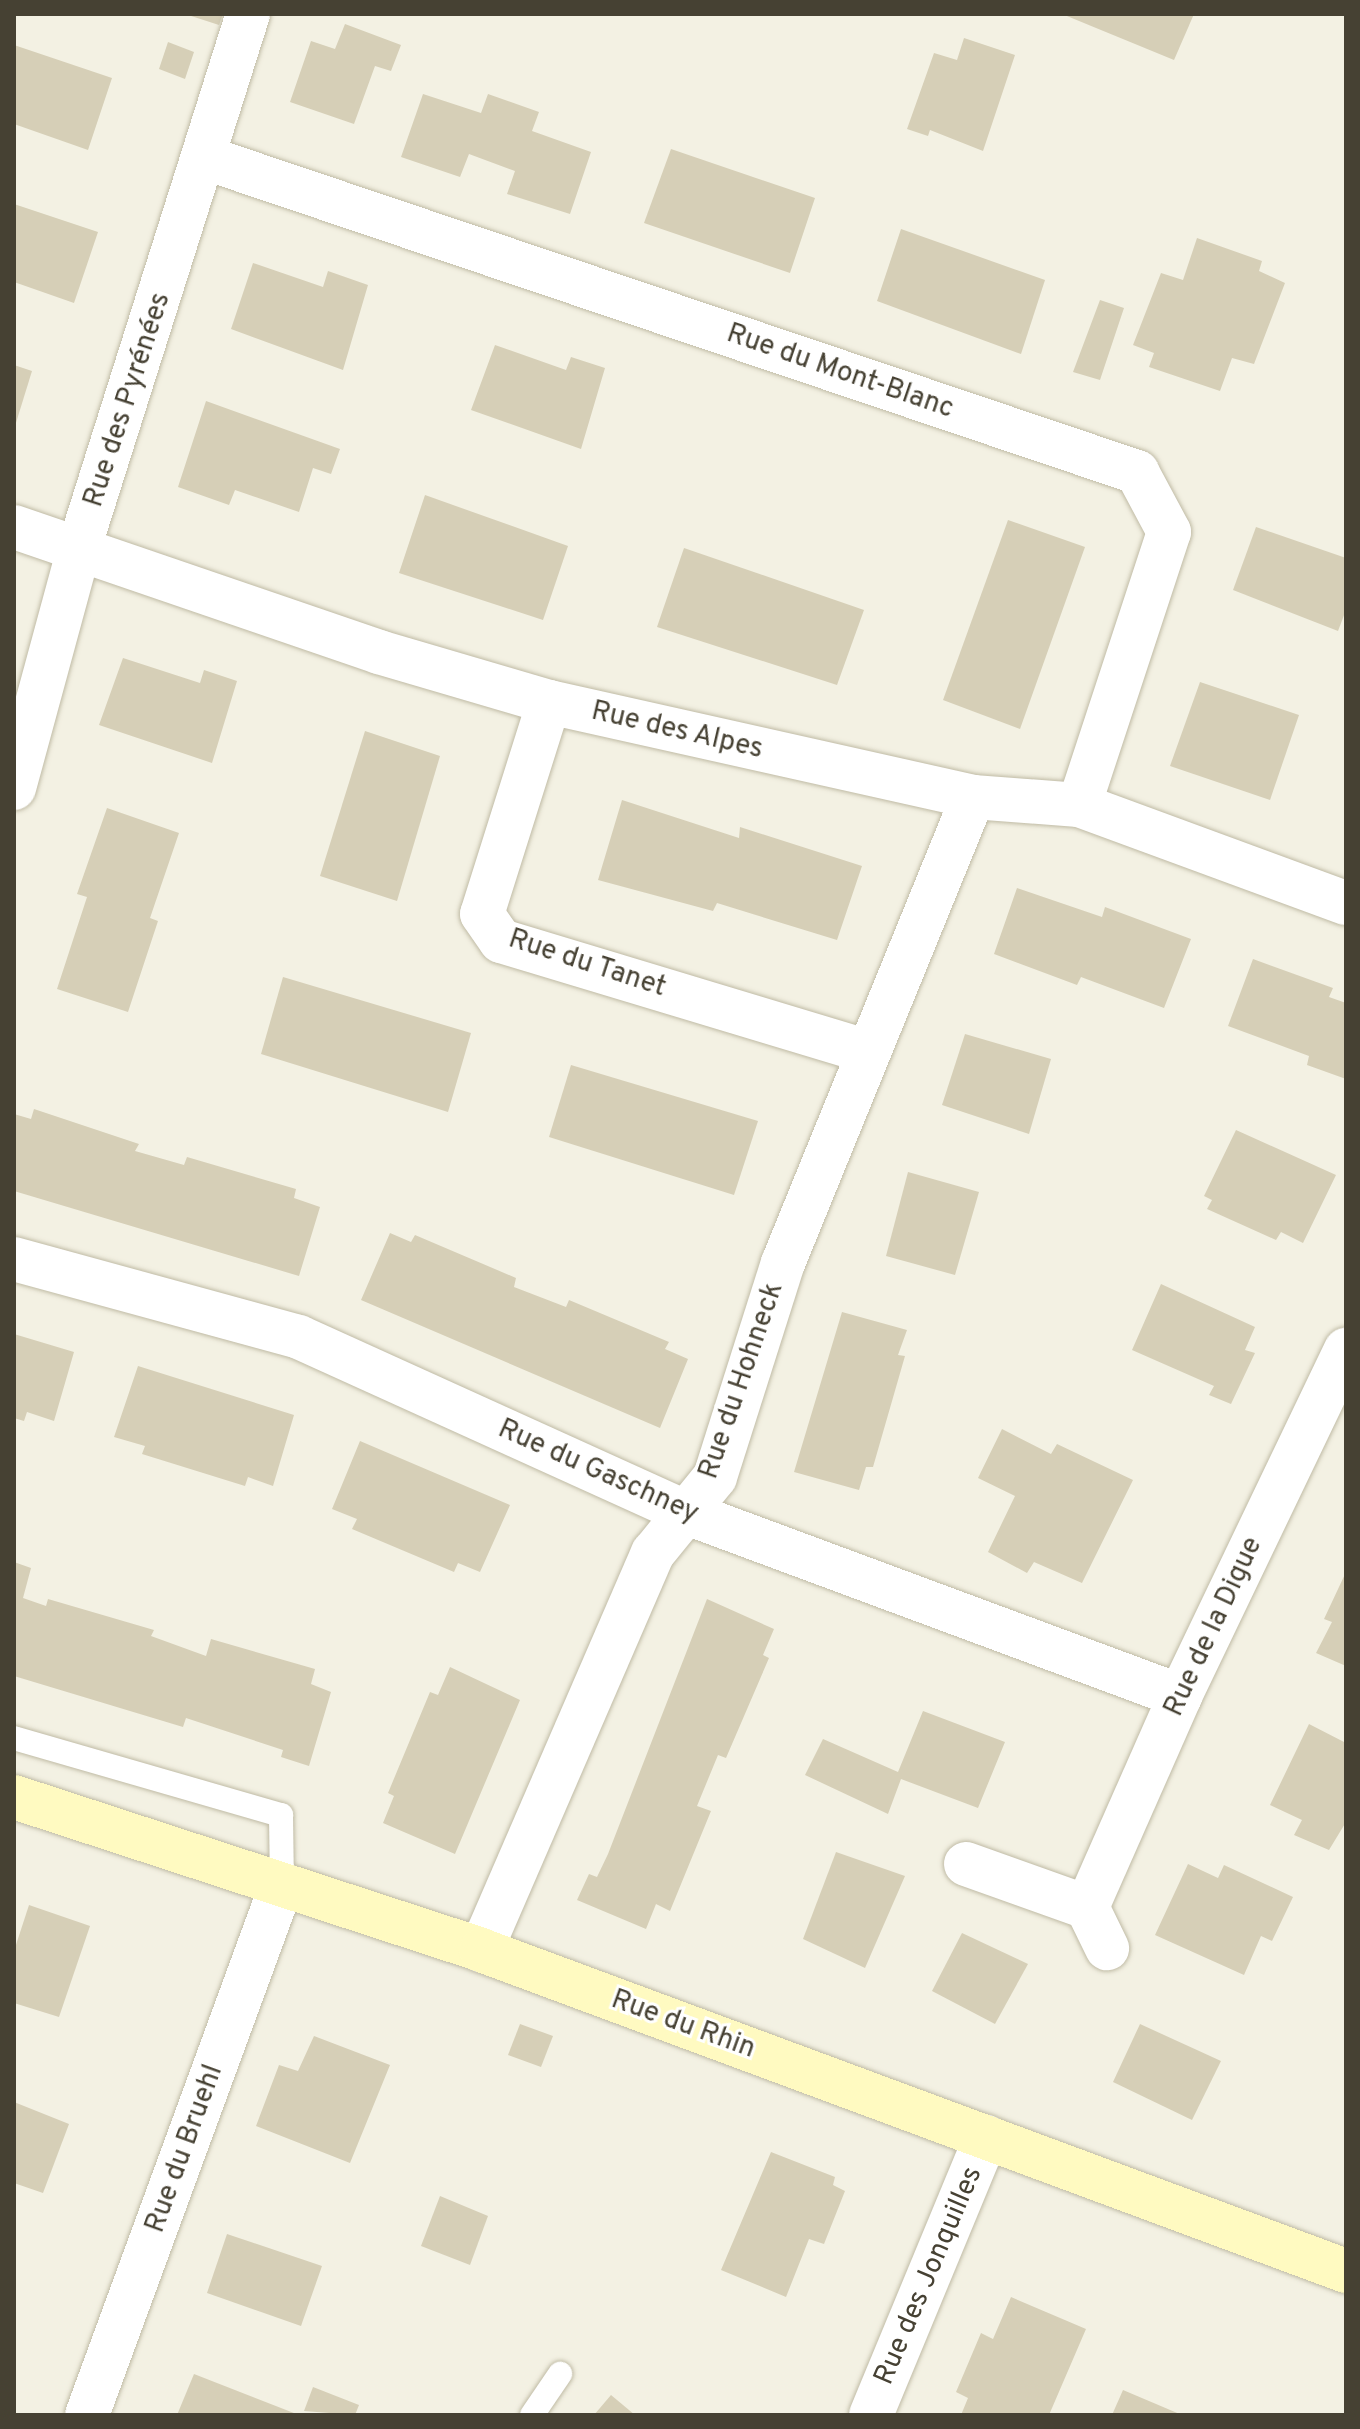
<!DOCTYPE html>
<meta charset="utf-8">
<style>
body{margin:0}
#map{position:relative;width:1360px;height:2429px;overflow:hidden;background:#f3f1e3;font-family:Overpass,sans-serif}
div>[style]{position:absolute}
.building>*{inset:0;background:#d6cfb7}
.roads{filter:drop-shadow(0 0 2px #c0bba5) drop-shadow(0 0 2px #c0bba5)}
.lane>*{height:24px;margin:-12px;padding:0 12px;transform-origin:12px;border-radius:12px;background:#fff}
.street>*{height:44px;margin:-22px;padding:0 22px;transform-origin:22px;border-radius:22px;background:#fff}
.secondary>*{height:44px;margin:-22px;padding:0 22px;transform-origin:22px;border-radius:22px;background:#fffac1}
span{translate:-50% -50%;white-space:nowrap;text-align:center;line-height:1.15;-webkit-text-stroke:6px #fff;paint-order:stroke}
.street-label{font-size:28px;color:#464133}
.frame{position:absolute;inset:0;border:16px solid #464133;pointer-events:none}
</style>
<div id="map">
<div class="building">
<i style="clip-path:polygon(185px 14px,223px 14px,219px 25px)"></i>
<i style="clip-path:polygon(1062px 14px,1194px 14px,1174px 60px)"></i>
<i style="clip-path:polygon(345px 24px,401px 45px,391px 71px,375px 66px,354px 124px,290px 102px,311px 41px,335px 49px)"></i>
<i style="clip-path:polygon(964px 38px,1015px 55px,983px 151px,930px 130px,928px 136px,907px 129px,934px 53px,957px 60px)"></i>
<i style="clip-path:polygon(168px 42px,194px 52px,185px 79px,159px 69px)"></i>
<i style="clip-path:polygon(14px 45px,112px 78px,88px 150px,14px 124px)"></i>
<i style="clip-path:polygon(423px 94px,481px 113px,488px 94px,539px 112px,532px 131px,591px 152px,570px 214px,507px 194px,515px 171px,469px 154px,460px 177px,401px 157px)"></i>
<i style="clip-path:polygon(671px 149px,815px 198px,790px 273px,644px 223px)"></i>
<i style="clip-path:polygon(14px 204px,98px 232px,74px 303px,14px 282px)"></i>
<i style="clip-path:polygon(901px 229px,1045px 280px,1021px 354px,877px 301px)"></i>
<i style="clip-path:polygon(1197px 238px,1262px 261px,1259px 271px,1285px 283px,1254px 364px,1232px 358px,1220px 391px,1149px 367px,1154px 353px,1133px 345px,1161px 273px,1183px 280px)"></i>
<i style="clip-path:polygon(253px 263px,323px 287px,328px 271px,368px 285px,343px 370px,231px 329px)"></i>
<i style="clip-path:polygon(1100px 300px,1124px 308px,1100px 380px,1073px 372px)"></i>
<i style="clip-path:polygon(495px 345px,566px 370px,571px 357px,605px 368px,581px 449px,471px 410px)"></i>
<i style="clip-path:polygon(14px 365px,32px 371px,15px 426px,14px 425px)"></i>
<i style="clip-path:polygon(206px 401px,340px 449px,331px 474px,313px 468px,299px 512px,235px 490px,229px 505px,178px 487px)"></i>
<i style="clip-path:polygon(425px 495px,568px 546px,543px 620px,399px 573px)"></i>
<i style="clip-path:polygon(1008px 520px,1085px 547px,1020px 729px,943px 700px)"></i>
<i style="clip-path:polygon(1256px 527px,1346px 558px,1346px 610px,1338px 631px,1233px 590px)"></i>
<i style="clip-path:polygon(684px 548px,864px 610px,837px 685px,657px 627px)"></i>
<i style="clip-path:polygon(123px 658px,200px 683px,204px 670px,237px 681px,212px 763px,99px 725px)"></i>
<i style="clip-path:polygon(1200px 682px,1299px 715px,1270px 800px,1170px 766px)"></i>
<i style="clip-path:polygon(365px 731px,440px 756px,397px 901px,320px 876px)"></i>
<i style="clip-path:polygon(622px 800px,739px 838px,740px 827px,862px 866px,837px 940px,717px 903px,713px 911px,598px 880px)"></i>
<i style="clip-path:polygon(107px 808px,179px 833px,150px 918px,158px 921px,128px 1012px,57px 989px,87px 897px,77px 894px)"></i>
<i style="clip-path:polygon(1017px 888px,1102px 917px,1105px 907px,1191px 939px,1164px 1008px,1081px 977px,1077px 985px,994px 954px)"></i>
<i style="clip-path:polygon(1253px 959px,1333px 988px,1329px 997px,1346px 1003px,1346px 1079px,1307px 1065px,1309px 1056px,1228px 1026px)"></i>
<i style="clip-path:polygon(283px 977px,471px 1033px,448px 1112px,261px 1054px)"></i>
<i style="clip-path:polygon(965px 1034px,1051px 1059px,1029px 1134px,942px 1105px)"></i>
<i style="clip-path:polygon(571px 1065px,758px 1121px,734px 1195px,549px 1137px)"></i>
<i style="clip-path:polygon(34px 1109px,139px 1144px,135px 1151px,184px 1165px,187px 1157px,296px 1189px,294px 1198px,320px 1207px,299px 1276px,14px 1191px,14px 1114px,31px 1119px)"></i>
<i style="clip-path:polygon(1236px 1130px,1336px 1175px,1303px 1243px,1281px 1232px,1276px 1240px,1207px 1209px,1212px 1200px,1204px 1196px)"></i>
<i style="clip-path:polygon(908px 1172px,979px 1192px,955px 1275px,886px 1256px)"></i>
<i style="clip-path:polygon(390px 1233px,411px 1242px,415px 1235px,516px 1278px,514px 1287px,566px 1307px,569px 1300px,669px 1342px,665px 1349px,688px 1359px,660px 1428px,361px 1300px)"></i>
<i style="clip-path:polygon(1161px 1284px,1255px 1327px,1245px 1350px,1255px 1353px,1231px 1404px,1209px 1395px,1214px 1386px,1132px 1350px)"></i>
<i style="clip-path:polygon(842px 1312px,907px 1330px,898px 1355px,905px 1356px,873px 1467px,866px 1467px,859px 1490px,794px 1472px)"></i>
<i style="clip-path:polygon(14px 1334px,74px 1352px,54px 1421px,27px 1412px,24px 1421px,14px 1418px)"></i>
<i style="clip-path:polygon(138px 1366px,294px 1415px,273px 1486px,248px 1477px,245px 1486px,142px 1454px,145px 1446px,114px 1437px)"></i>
<i style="clip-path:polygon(1002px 1429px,1051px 1454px,1057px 1444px,1133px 1480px,1082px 1583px,1034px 1562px,1027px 1573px,988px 1552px,1015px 1496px,978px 1478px)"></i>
<i style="clip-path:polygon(360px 1441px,510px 1505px,480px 1572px,458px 1563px,454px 1572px,352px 1529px,357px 1519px,332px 1509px)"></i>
<i style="clip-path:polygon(14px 1562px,31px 1568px,23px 1598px,46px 1606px,48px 1599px,154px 1630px,151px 1636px,206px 1656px,211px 1639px,315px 1669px,311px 1684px,331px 1692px,309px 1766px,281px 1757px,283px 1750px,186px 1718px,183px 1727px,14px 1676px)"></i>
<i style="clip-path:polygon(1346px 1572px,1346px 1666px,1316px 1653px,1332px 1622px,1324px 1619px)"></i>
<i style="clip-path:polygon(707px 1599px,774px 1629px,763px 1655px,769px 1658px,726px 1758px,718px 1755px,697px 1806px,711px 1811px,670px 1911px,656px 1904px,646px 1929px,577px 1900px,589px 1874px,597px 1877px,608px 1854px)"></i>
<i style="clip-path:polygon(450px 1667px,520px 1700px,455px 1854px,383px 1823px,394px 1796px,388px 1793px,430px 1692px,438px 1695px)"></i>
<i style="clip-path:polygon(923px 1711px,1005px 1742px,978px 1808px,901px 1779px,888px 1814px,805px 1775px,823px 1739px,898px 1772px)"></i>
<i style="clip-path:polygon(1309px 1724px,1346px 1743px,1346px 1822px,1329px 1850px,1294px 1835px,1302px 1820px,1270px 1805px)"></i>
<i style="clip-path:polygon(836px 1852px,905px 1876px,865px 1968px,803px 1939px)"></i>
<i style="clip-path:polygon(1188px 1864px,1218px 1878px,1224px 1865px,1293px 1897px,1272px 1941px,1261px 1936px,1244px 1975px,1155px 1935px)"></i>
<i style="clip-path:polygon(29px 1905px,90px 1926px,59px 2017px,14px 2003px,14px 1951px)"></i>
<i style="clip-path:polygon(962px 1933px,1028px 1964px,995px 2024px,932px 1991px)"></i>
<i style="clip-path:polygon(520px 2024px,553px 2036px,541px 2067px,508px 2055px)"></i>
<i style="clip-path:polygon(1140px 2024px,1221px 2061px,1192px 2120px,1113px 2082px)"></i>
<i style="clip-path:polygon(314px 2036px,390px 2065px,350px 2163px,256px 2126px,279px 2065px,298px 2071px)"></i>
<i style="clip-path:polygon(14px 2102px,69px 2124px,43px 2193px,14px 2183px)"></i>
<i style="clip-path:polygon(771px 2152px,835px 2177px,833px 2185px,845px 2191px,824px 2244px,809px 2239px,786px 2297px,721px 2270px)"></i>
<i style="clip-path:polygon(440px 2196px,488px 2216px,470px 2265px,421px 2246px)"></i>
<i style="clip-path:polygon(227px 2234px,322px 2266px,301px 2326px,207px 2293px)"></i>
<i style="clip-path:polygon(1011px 2297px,1086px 2329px,1049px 2415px,961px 2415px,968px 2398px,956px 2392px,981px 2333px,993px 2339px)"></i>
<i style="clip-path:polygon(194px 2374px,299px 2415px,177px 2415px)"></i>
<i style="clip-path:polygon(313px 2387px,359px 2405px,355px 2415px,304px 2411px)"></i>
<i style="clip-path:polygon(1123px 2390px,1182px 2415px,1112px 2415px)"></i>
<i style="clip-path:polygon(611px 2395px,635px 2415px,594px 2415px)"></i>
</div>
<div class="roads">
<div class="lane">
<i style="left:14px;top:1738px;width:278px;rotate:16.1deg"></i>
<i style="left:281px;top:1815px;width:69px;rotate:89.2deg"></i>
<i style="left:532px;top:2415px;width:50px;rotate:-55.7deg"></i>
</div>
<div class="street">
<i style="left:206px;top:158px;width:983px;rotate:18.64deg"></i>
<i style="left:1137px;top:472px;width:68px;rotate:61.9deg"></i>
<i style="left:1169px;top:532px;width:287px;rotate:108.2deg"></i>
<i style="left:14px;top:527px;width:386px;rotate:18.9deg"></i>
<i style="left:379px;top:652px;width:177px;rotate:16.4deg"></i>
<i style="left:549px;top:702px;width:435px;rotate:12.6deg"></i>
<i style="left:973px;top:797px;width:106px;rotate:4.3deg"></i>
<i style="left:1079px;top:805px;width:284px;rotate:20.2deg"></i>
<i style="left:549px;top:702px;width:222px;rotate:107.5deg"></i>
<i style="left:482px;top:914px;width:33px;rotate:55deg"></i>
<i style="left:501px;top:941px;width:383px;rotate:16.8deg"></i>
<i style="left:14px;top:788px;width:249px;rotate:-74.8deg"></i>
<i style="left:79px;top:548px;width:560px;rotate:-72.44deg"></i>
<i style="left:14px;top:1259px;width:295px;rotate:15.3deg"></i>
<i style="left:299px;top:1337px;width:426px;rotate:24.4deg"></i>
<i style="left:687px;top:1513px;width:526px;rotate:20.36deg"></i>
<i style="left:966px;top:1864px;width:128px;rotate:19.6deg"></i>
<i style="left:1087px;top:1907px;width:46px;rotate:64deg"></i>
<i style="left:1087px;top:1907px;width:231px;rotate:-66.2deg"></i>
<i style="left:1180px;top:1696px;width:384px;rotate:-64.4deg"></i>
<i style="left:481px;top:1950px;width:433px;rotate:-66.6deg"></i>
<i style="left:653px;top:1553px;width:98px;rotate:-50.8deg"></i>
<i style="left:715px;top:1477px;width:225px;rotate:-72.4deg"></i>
<i style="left:783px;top:1263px;width:503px;rotate:-67.82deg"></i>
<i style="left:87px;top:2415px;width:566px;rotate:-69.84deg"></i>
<i style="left:871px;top:2415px;width:301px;rotate:-67.5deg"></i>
</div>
<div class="secondary">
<i style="left:14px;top:1797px;width:491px;rotate:18.1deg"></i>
<i style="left:481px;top:1950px;width:923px;rotate:20.36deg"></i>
</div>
</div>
<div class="street-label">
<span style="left:840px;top:372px;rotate:19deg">Rue du Mont-Blanc</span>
<span style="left:128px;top:400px;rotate:-72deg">Rue des Pyrénées</span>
<span style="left:677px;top:731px;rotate:13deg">Rue des Alpes</span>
<span style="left:587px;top:964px;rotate:18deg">Rue du Tanet</span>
<span style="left:742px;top:1381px;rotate:-71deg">Rue du Hohneck</span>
<span style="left:598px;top:1472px;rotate:24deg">Rue du Gaschney</span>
<span style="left:1214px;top:1627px;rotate:-65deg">Rue de la Digue</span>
<span style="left:683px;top:2025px;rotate:20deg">Rue du Rhin</span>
<span style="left:185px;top:2149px;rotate:-70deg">Rue du Bruehl</span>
<span style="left:929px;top:2276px;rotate:-67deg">Rue des Jonquilles</span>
</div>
<div class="frame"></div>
</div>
